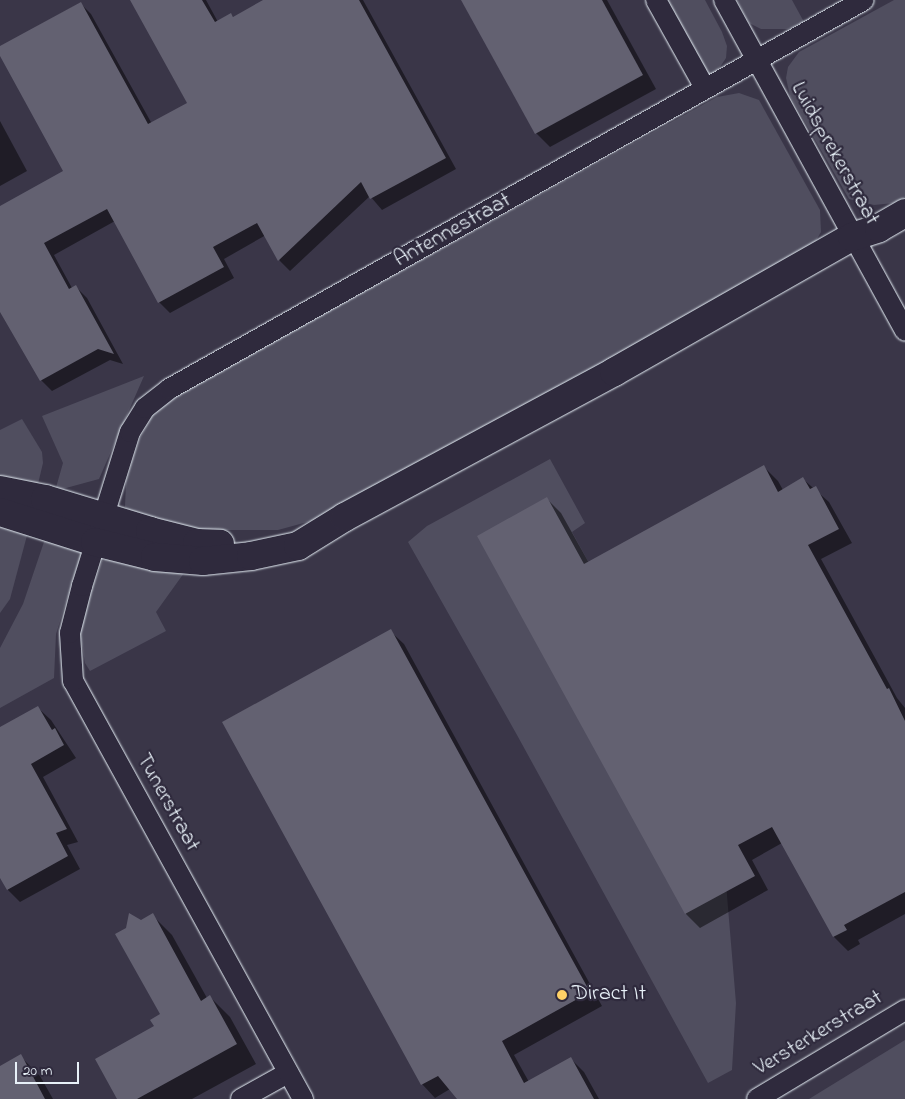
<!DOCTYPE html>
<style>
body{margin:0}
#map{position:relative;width:905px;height:1099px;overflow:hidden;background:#3a3648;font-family:"Indie Flower",sans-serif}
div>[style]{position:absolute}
.green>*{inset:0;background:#504e5f}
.shadow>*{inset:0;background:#0007}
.building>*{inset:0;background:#636171}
.roads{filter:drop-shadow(0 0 1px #e8f1f8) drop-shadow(0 0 1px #e8f1f8)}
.street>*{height:20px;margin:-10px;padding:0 10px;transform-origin:10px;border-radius:10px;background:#2f2a3d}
.secondary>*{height:28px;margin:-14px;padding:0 14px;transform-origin:14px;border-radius:14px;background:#2f2a3d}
.dots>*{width:14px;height:14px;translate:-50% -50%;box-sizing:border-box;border:2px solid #2f2a3d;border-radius:50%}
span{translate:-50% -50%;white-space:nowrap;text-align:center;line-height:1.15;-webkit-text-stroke:4.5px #2f2a3d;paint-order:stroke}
.street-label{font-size:22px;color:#e8f1f8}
.poi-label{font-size:22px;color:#e8f1f8}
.left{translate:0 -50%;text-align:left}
.scale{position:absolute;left:15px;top:1062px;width:64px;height:22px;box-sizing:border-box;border:2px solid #e8f1f8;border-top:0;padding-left:6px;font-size:15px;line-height:18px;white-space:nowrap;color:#e8f1f8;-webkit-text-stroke:4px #2f2a3d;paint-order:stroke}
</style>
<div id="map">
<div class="green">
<i style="clip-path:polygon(657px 0,705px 0,722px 32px,727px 46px,726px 58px,720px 67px,709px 76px)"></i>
<i style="clip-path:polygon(737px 0,792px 0,804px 22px,788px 29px,761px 29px,749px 23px)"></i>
<i style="clip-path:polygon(894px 0,905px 0,905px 197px,894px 203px,874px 205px,849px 199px,790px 96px,786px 78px,788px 67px,799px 52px)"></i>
<i style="clip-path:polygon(739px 93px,759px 100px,820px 210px,821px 232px,814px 244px,796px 257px,322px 518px,278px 530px,195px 530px,132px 512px,125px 507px,126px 481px,139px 440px,151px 418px,166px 401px,717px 97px)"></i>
<i style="clip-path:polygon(144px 376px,99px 479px,55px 491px,63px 463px,42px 416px)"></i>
<i style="clip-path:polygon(22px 419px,42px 452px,43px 463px,37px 488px,0 480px,0 430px)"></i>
<i style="clip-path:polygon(550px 459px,585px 523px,572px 532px,708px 778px,723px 848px,736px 1003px,732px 1070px,708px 1083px,517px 735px,408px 542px,427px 526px)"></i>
<i style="clip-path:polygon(0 519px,29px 528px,10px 599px,0 613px)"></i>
<i style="clip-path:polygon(47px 533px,82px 551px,56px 634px,54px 678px,0 708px,0 648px,23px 604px)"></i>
<i style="clip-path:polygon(115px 557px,184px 573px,156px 612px,166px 631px,90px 671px,85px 663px,79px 626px,102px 561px)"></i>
<i style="clip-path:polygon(905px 1040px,905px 1099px,809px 1099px)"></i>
</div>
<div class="shadow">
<i style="clip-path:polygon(131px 0,206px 0,218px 22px,231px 14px,234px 18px,266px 0,363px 0,456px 169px,382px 210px,370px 196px,290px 271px,280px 261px,266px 235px,224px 259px,234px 278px,170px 313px,159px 302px,115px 221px,54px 255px,72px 288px,76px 287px,87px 298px,123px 364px,110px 360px,52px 391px,41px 380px,0 308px,0 207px,65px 171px,0 54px,0 47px,80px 3px,91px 14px,152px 124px,188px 104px)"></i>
<i style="clip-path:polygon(463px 0,607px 0,656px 89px,550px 147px,536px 133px)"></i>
<i style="clip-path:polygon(0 121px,27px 171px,0 186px)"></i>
<i style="clip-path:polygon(764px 467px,778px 481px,783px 490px,803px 479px,829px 502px,852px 543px,821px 559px,897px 698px,905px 708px,905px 914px,858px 940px,860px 944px,848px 951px,834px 937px,782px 843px,752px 860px,768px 890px,700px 928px,686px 914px,479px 536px,547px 499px,561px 513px,589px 563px)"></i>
<i style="clip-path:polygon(390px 631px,404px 644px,602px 1006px,514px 1055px,529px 1082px,571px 1059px,584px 1072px,599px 1099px,459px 1099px,450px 1089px,435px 1098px,422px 1084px,223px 722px)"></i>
<i style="clip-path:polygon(38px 708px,51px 720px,76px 758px,43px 777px,78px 842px,67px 845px,80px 869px,20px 902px,8px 890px,0 875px,0 729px)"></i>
<i style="clip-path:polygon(152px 915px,172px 935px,207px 998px,210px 997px,230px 1017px,256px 1064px,192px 1099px,118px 1099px,161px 1015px,141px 921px)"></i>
<i style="clip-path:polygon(20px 1056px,40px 1076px,53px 1099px,0 1099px,0 1068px)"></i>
</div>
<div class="building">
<i style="clip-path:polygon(130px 0,202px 0,215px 22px,231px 13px,233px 17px,263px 0,359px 0,446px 158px,370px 199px,361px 182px,278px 261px,257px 223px,213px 247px,224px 267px,158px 303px,107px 209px,44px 243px,69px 289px,76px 285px,114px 354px,98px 349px,40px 381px,0 312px,0 206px,63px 171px,0 56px,0 46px,81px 2px,148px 124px,187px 103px)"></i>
<i style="clip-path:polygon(461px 0,602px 0,643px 75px,535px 134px)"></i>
<i style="clip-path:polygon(764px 465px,778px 492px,803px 477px,810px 489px,816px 486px,839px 529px,808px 545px,887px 689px,889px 688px,905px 721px,905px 892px,844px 925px,847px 930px,833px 937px,772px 827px,738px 845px,755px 876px,685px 914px,477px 536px,547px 497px,584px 564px)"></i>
<i style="clip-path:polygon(391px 629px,590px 992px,502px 1041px,524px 1083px,571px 1057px,594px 1099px,457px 1099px,438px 1076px,421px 1085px,222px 722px)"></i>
<i style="clip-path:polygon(38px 706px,52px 730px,55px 728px,64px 745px,31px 764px,67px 829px,56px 833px,68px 856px,7px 890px,0 878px,0 727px)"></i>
<i style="clip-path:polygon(129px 913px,141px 920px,153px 913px,201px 1001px,210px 995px,237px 1044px,137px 1099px,117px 1099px,95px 1059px,154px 1026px,150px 1020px,160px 1014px,115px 934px,126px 928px)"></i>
<i style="clip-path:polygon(21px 1054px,45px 1099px,0 1099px,0 1066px)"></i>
</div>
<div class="roads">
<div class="street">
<i style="left:656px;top:0;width:101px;rotate:60.9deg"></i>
<i style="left:724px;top:0;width:377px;rotate:61.3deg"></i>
<i style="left:241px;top:1099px;width:54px;rotate:-29deg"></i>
<i style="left:303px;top:1099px;width:477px;rotate:-118.8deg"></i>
<i style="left:73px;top:681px;width:48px;rotate:-93.6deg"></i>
<i style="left:70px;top:633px;width:49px;rotate:-75.7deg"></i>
<i style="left:82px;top:586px;width:161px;rotate:-72.7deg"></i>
<i style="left:130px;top:432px;width:28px;rotate:-58deg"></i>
<i style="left:145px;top:408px;width:31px;rotate:-38deg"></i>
<i style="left:169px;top:389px;width:796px;rotate:-29.24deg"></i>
<i style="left:757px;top:1099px;width:173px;rotate:-31deg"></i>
</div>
<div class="secondary">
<i style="left:0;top:490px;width:46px;rotate:11.3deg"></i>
<i style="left:45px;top:499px;width:110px;rotate:16.9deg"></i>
<i style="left:150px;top:531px;width:49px;rotate:14.3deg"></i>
<i style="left:197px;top:543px;width:23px;rotate:2deg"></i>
<i style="left:0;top:512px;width:100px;rotate:17.5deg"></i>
<i style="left:95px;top:542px;width:62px;rotate:14deg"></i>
<i style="left:155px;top:557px;width:48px;rotate:4.8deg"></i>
<i style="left:203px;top:561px;width:48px;rotate:-5.9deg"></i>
<i style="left:251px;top:556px;width:48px;rotate:-12deg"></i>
<i style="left:298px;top:546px;width:55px;rotate:-31.7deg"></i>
<i style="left:345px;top:517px;width:306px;rotate:-28.3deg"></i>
<i style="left:614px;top:372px;width:274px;rotate:-29.6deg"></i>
<i style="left:852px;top:237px;width:28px;rotate:-18deg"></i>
<i style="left:879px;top:228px;width:30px;rotate:-30deg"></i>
</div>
</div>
<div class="dots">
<i style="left:562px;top:995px;background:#ffd166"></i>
</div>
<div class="street-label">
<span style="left:834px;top:154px;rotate:61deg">Luidsprekerstraat</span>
<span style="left:453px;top:231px;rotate:-29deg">Antennestraat</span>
<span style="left:167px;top:803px;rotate:61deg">Tunerstraat</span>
<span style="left:819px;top:1034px;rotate:-31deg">Versterkerstraat</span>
</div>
<div class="poi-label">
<span class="left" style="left:572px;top:995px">Diract It</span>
</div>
<div class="scale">20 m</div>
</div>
